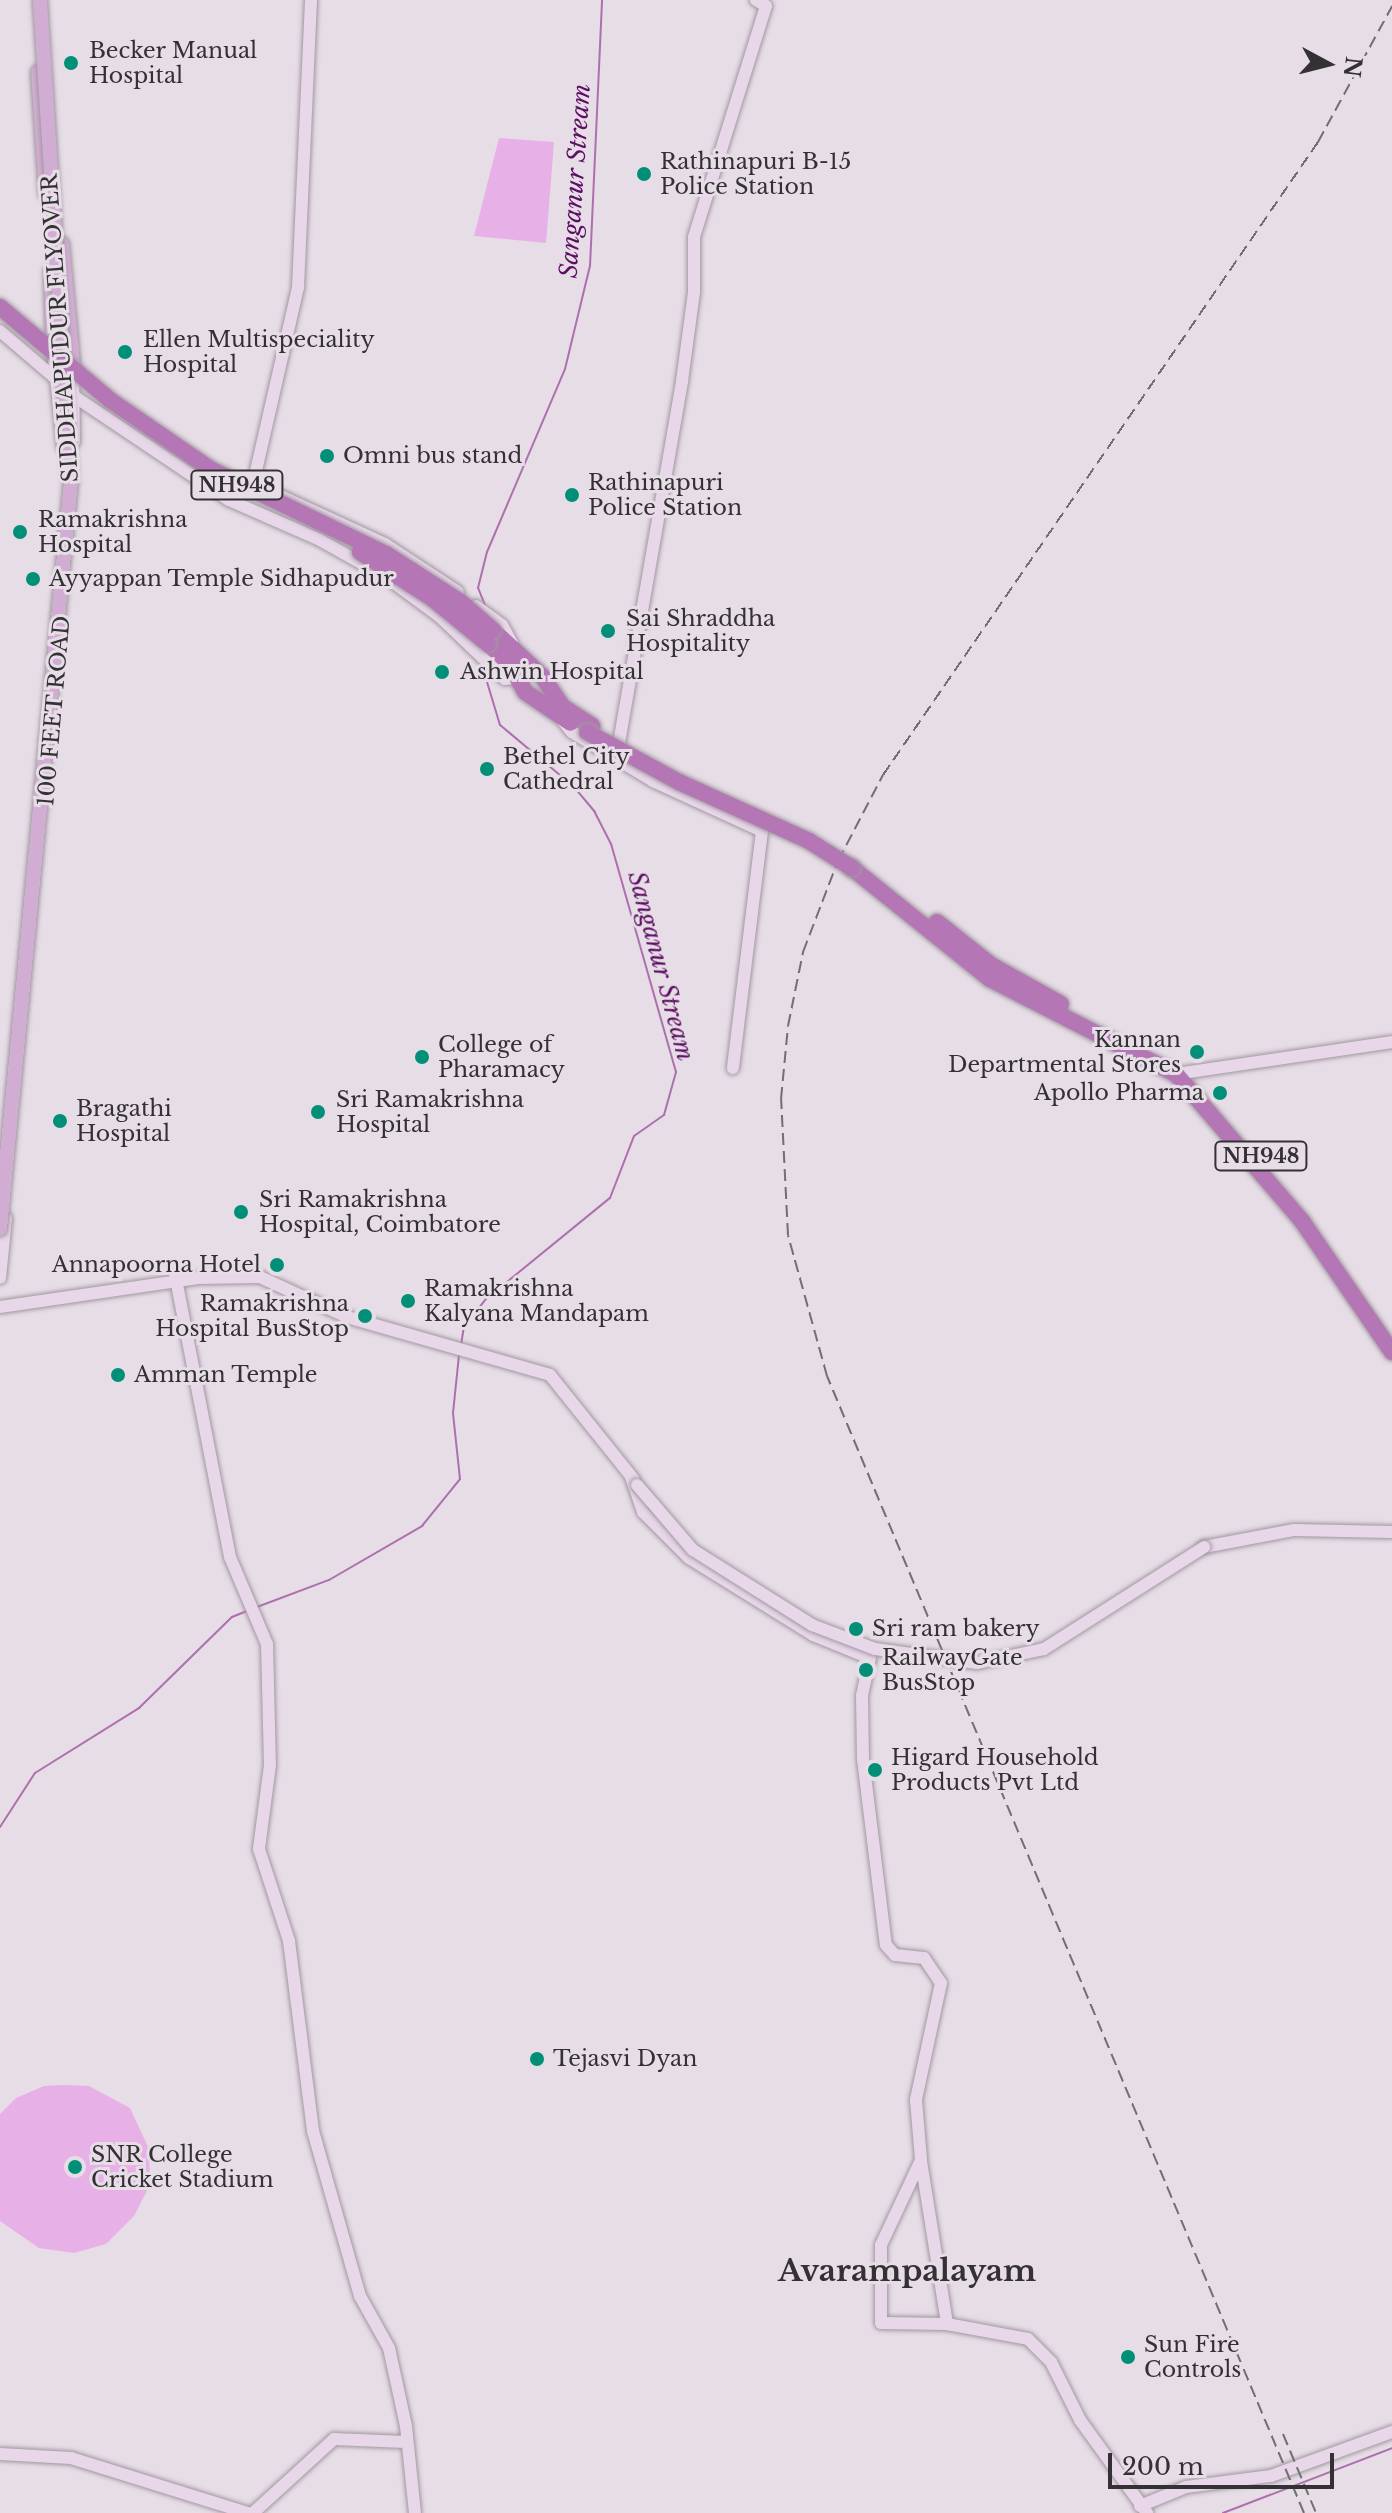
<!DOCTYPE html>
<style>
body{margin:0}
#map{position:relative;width:1392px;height:2513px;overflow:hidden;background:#e6dde6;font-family:"Libre Baskerville",serif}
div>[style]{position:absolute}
.green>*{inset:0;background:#e7b1e7}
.stream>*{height:2px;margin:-1px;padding:0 1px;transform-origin:1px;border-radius:1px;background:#ae6faf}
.roads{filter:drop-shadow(0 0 2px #a198a0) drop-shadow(0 0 2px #a198a0)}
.secondary>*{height:12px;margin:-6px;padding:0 6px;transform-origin:6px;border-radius:6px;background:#e8d6e9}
.primary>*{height:14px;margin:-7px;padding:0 7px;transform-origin:7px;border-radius:7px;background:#d2add3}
.highway>*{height:16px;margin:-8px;padding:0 8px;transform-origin:8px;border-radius:8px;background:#b476b5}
.rail>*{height:2px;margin-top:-1px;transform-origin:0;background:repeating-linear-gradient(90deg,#736e73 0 12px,transparent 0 18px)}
.bridges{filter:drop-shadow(0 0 2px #a198a0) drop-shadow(0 0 2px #a198a0)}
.secondary-bridge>*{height:12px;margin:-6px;padding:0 6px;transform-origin:6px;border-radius:6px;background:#e8d6e9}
.primary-bridge>*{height:14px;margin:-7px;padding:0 7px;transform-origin:7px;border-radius:7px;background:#d2add3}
.highway-bridge>*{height:16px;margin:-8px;padding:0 8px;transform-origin:8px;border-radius:8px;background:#b476b5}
.dots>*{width:22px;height:22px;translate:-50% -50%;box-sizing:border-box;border:4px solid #e6dde6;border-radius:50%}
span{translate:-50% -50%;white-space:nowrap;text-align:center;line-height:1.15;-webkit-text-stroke:6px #e6dde6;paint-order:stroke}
.shield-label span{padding:2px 6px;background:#e6dde6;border:2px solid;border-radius:6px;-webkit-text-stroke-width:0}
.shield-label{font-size:20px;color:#343134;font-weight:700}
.poi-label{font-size:22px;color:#343134}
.left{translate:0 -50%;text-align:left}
.right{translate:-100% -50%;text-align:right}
.street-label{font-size:22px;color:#343134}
.water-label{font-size:24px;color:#5e0e62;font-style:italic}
.district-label{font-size:30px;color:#343134;font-weight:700}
.north{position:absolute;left:1288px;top:24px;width:80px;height:80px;-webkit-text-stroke:6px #e6dde6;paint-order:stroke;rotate:97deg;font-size:22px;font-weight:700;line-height:32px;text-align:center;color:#343134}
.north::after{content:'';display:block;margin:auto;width:28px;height:36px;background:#343134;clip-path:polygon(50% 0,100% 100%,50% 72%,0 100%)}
.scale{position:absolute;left:1108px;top:2453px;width:226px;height:36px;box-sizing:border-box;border:4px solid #343134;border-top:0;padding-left:10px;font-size:24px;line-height:28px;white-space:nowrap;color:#343134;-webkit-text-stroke:6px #e6dde6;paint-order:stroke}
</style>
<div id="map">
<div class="green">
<i style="clip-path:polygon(499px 138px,554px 142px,546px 243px,474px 236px)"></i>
<i style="clip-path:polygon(65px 2085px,89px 2086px,130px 2108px,149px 2149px,150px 2185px,134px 2216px,106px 2244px,74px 2253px,39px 2248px,0 2221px,0 2114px,16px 2098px,44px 2086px)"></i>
</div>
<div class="stream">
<i style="left:485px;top:605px;width:18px;rotate:-112deg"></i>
<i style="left:478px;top:588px;width:37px;rotate:-76deg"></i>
<i style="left:487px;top:552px;width:199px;rotate:-66.9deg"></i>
<i style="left:565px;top:369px;width:106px;rotate:-76.4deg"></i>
<i style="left:590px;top:266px;width:266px;rotate:-87.4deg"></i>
<i style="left:461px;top:1345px;width:18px;rotate:-81deg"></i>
<i style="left:464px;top:1327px;width:36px;rotate:-52deg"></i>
<i style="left:486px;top:1299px;width:160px;rotate:-39.2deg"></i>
<i style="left:610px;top:1198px;width:66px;rotate:-68.8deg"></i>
<i style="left:634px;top:1136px;width:37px;rotate:-35deg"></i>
<i style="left:664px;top:1115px;width:45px;rotate:-74.4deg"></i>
<i style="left:676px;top:1072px;width:237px;rotate:-105.9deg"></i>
<i style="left:611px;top:844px;width:36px;rotate:-117deg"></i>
<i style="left:595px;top:812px;width:34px;rotate:-130deg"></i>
<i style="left:573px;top:786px;width:95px;rotate:-140.1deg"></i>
<i style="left:500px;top:725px;width:66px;rotate:-106.8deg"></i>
<i style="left:257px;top:1607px;width:77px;rotate:-20.6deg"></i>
<i style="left:329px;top:1580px;width:108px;rotate:-30.1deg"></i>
<i style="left:422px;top:1526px;width:60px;rotate:-51deg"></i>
<i style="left:460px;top:1479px;width:66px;rotate:-96.1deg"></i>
<i style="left:453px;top:1413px;width:58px;rotate:-84.1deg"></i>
<i style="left:0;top:1827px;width:64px;rotate:-57.1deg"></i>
<i style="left:35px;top:1773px;width:123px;rotate:-32deg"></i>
<i style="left:139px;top:1708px;width:130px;rotate:-44.4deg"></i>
<i style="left:232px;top:1617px;width:16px;rotate:-22deg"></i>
<i style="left:1223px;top:2513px;width:181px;rotate:-21deg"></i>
</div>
<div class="roads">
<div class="secondary">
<i style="left:0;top:331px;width:72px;rotate:40.5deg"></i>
<i style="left:53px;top:348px;width:99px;rotate:84.2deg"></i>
<i style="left:73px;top:365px;width:77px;rotate:89.3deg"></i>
<i style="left:71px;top:394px;width:190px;rotate:33.9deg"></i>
<i style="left:229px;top:500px;width:99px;rotate:23.7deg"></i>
<i style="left:320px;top:540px;width:68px;rotate:29.2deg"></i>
<i style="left:253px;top:484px;width:202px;rotate:-77.1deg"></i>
<i style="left:298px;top:287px;width:287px;rotate:-87.4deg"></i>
<i style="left:274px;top:493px;width:122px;rotate:24.7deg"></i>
<i style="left:385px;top:544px;width:87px;rotate:33.3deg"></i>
<i style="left:394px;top:583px;width:56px;rotate:36.3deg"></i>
<i style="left:439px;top:616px;width:91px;rotate:43.7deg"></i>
<i style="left:505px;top:679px;width:14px;rotate:-8deg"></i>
<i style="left:476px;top:606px;width:32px;rotate:36deg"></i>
<i style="left:502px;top:625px;width:21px;rotate:61deg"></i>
<i style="left:563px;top:721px;width:14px;rotate:51deg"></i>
<i style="left:572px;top:732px;width:95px;rotate:31.2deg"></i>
<i style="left:653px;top:781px;width:120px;rotate:24.6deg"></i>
<i style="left:762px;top:831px;width:239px;rotate:97deg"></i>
<i style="left:616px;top:760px;width:385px;rotate:-80.1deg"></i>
<i style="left:682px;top:381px;width:90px;rotate:-82.3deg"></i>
<i style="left:694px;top:292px;width:55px;rotate:-90deg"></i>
<i style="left:694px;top:237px;width:242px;rotate:-72.7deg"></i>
<i style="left:766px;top:6px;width:12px;rotate:-149deg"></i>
<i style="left:1176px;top:1074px;width:218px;rotate:-8.4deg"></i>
<i style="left:175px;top:1274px;width:288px;rotate:79deg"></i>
<i style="left:230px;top:1557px;width:95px;rotate:67deg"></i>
<i style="left:267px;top:1644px;width:121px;rotate:88.6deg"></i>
<i style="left:270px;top:1765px;width:85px;rotate:97.5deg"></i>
<i style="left:259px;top:1849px;width:97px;rotate:71.9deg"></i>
<i style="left:289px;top:1941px;width:192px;rotate:82.8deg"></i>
<i style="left:313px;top:2131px;width:172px;rotate:74.1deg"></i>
<i style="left:360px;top:2296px;width:60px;rotate:60.9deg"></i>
<i style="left:389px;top:2348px;width:80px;rotate:77.7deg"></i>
<i style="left:406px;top:2426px;width:87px;rotate:84.1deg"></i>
<i style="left:0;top:1278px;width:60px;rotate:-84.3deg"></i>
<i style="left:0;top:1307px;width:200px;rotate:-8.3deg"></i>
<i style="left:198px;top:1278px;width:62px;rotate:-0.9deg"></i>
<i style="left:260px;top:1277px;width:96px;rotate:24.7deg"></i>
<i style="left:347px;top:1317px;width:211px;rotate:15.9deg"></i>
<i style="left:550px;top:1375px;width:134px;rotate:51.3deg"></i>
<i style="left:631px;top:1477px;width:37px;rotate:71deg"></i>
<i style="left:643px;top:1512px;width:65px;rotate:45deg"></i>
<i style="left:689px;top:1558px;width:146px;rotate:31.8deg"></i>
<i style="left:813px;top:1635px;width:61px;rotate:22deg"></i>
<i style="left:870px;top:1658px;width:38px;rotate:102deg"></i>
<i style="left:862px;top:1695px;width:64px;rotate:89.1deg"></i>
<i style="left:863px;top:1759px;width:187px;rotate:83deg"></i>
<i style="left:886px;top:1945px;width:13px;rotate:48deg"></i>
<i style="left:895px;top:1955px;width:29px;rotate:6deg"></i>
<i style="left:924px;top:1958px;width:30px;rotate:56deg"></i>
<i style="left:941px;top:1983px;width:120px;rotate:102.1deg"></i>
<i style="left:916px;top:2100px;width:60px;rotate:85.2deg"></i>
<i style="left:921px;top:2160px;width:94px;rotate:115.2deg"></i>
<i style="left:881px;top:2245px;width:78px;rotate:90deg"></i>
<i style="left:881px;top:2323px;width:66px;rotate:0.9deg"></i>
<i style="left:947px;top:2324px;width:82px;rotate:10.5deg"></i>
<i style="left:1028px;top:2339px;width:33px;rotate:45deg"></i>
<i style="left:1051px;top:2362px;width:65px;rotate:63.4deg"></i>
<i style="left:1080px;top:2420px;width:115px;rotate:54.2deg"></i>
<i style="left:1204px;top:1547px;width:92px;rotate:-10.7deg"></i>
<i style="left:1294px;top:1530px;width:98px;rotate:1.2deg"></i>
<i style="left:921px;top:2161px;width:165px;rotate:80.9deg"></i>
<i style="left:0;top:2454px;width:71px;rotate:3.2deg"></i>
<i style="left:71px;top:2458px;width:185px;rotate:17.3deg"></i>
<i style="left:1140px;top:2506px;width:50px;rotate:-22.4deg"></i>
<i style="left:1186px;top:2487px;width:86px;rotate:-7.4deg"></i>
<i style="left:1271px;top:2476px;width:129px;rotate:-20deg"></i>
<i style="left:253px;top:2513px;width:110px;rotate:-42.4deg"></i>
<i style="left:334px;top:2439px;width:72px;rotate:2.4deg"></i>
</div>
<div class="primary">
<i style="left:38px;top:72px;width:122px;rotate:86.2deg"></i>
<i style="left:62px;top:244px;width:119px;rotate:84.7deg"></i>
<i style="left:51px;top:271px;width:72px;rotate:88.4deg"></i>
</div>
<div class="highway">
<i style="left:493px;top:630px;width:67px;rotate:43.2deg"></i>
<i style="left:542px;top:676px;width:37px;rotate:56deg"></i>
<i style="left:563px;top:707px;width:35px;rotate:33deg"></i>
<i style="left:488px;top:644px;width:27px;rotate:42deg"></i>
<i style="left:508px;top:662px;width:34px;rotate:60deg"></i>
<i style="left:525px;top:692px;width:55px;rotate:34deg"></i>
<i style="left:852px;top:868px;width:177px;rotate:38.8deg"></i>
<i style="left:990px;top:979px;width:209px;rotate:27.1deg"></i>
<i style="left:1176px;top:1074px;width:194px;rotate:49.4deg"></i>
<i style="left:1302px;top:1221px;width:159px;rotate:55.5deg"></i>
<i style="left:937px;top:922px;width:69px;rotate:38.5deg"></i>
<i style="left:991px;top:965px;width:80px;rotate:29.1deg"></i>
</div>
</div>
<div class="rail">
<i style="left:1283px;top:2434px;width:86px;rotate:67.3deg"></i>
<i style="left:1304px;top:2513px;width:1233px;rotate:-112.76deg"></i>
<i style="left:827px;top:1376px;width:146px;rotate:-105.5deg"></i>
<i style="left:788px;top:1235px;width:136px;rotate:-92.9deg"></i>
<i style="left:781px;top:1099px;width:73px;rotate:-84.5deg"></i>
<i style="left:788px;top:1026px;width:76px;rotate:-78.5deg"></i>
<i style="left:803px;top:952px;width:97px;rotate:-69deg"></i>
<i style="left:838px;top:861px;width:97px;rotate:-62.4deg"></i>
<i style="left:883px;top:775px;width:768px;rotate:-55.5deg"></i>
<i style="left:1318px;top:142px;width:155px;rotate:-61.4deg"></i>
</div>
<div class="bridges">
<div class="secondary-bridge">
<i style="left:637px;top:1485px;width:86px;rotate:49.3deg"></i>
<i style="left:693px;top:1550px;width:141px;rotate:32.2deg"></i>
<i style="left:812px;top:1625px;width:67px;rotate:20.9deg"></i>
<i style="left:875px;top:1649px;width:103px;rotate:7.8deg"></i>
<i style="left:977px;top:1663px;width:68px;rotate:-11.8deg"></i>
<i style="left:1044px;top:1649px;width:190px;rotate:-32.5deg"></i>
</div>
<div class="primary-bridge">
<i style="left:0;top:1229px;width:752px;rotate:-84.58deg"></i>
<i style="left:71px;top:480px;width:481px;rotate:-93.7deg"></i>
</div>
<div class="highway-bridge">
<i style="left:0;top:307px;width:144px;rotate:40.2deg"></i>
<i style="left:110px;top:400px;width:124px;rotate:34.5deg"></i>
<i style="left:212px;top:470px;width:193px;rotate:25.8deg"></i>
<i style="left:386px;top:554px;width:90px;rotate:32.8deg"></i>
<i style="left:462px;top:603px;width:41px;rotate:41.1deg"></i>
<i style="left:360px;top:552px;width:87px;rotate:32.8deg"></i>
<i style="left:433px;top:599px;width:71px;rotate:39.3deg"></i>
<i style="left:587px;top:732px;width:105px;rotate:28.5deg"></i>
<i style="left:679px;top:782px;width:143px;rotate:24.4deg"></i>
<i style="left:809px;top:841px;width:51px;rotate:32.1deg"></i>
</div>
</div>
<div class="dots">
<i style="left:71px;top:63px;background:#028f78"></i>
<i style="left:644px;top:174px;background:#028f78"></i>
<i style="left:125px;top:352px;background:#028f78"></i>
<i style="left:327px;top:456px;background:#028f78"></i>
<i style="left:572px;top:495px;background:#028f78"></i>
<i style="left:20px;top:532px;background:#028f78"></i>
<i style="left:33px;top:579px;background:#028f78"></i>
<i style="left:608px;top:631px;background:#028f78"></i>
<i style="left:442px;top:672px;background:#028f78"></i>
<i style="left:487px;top:769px;background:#028f78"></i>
<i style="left:1197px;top:1052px;background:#028f78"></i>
<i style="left:422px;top:1057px;background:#028f78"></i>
<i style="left:1220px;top:1093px;background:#028f78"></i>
<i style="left:318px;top:1112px;background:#028f78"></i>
<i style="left:60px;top:1121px;background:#028f78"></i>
<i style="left:241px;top:1212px;background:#028f78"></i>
<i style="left:277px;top:1265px;background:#028f78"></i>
<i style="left:408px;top:1301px;background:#028f78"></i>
<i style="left:365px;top:1316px;background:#028f78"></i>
<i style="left:118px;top:1375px;background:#028f78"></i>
<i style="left:856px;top:1629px;background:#028f78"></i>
<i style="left:866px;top:1670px;background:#028f78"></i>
<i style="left:875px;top:1770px;background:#028f78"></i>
<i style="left:537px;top:2059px;background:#028f78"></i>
<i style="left:75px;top:2167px;background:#028f78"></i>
<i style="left:1128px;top:2357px;background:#028f78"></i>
</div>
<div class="shield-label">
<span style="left:237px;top:485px">NH948</span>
<span style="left:1261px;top:1156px">NH948</span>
</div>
<div class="poi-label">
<span class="left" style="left:89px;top:63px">Becker Manual<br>Hospital</span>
<span class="left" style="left:660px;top:174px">Rathinapuri B-15<br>Police Station</span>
<span class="left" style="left:143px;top:352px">Ellen Multispeciality<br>Hospital</span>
<span class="left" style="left:343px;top:456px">Omni bus stand</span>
<span class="left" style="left:588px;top:495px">Rathinapuri<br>Police Station</span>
<span class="left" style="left:38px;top:532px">Ramakrishna<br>Hospital</span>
<span class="left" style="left:49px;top:579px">Ayyappan Temple Sidhapudur</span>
<span class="left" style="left:626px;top:631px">Sai Shraddha<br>Hospitality</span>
<span class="left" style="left:460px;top:672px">Ashwin Hospital</span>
<span class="left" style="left:503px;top:769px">Bethel City<br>Cathedral</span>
<span class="right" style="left:1181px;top:1052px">Kannan<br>Departmental Stores</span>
<span class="left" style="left:438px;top:1057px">College of<br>Pharamacy</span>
<span class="right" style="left:1204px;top:1093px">Apollo Pharma</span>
<span class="left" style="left:336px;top:1112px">Sri Ramakrishna<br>Hospital</span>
<span class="left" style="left:76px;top:1121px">Bragathi<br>Hospital</span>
<span class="left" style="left:259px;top:1212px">Sri Ramakrishna<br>Hospital, Coimbatore</span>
<span class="right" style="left:261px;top:1265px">Annapoorna Hotel</span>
<span class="left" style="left:424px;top:1301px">Ramakrishna<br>Kalyana Mandapam</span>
<span class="right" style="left:349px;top:1316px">Ramakrishna<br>Hospital BusStop</span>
<span class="left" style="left:134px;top:1375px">Amman Temple</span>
<span class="left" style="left:872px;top:1629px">Sri ram bakery</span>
<span class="left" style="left:882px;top:1670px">RailwayGate<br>BusStop</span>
<span class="left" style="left:891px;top:1770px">Higard Household<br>Products Pvt Ltd</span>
<span class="left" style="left:553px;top:2059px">Tejasvi Dyan</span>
<span class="left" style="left:91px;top:2167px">SNR College<br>Cricket Stadium</span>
<span class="left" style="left:1144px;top:2357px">Sun Fire<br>Controls</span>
</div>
<div class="street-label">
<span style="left:60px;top:328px;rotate:-94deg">SIDDHAPUDUR FLYOVER</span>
<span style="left:54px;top:711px;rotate:-85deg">100 FEET ROAD</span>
</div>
<div class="water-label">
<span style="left:575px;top:181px;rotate:-86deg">Sanganur Stream</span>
<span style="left:661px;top:966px;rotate:75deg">Sanganur Stream</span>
</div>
<div class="district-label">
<span style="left:907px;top:2271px">Avarampalayam</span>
</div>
<div class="north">N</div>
<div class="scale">200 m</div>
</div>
